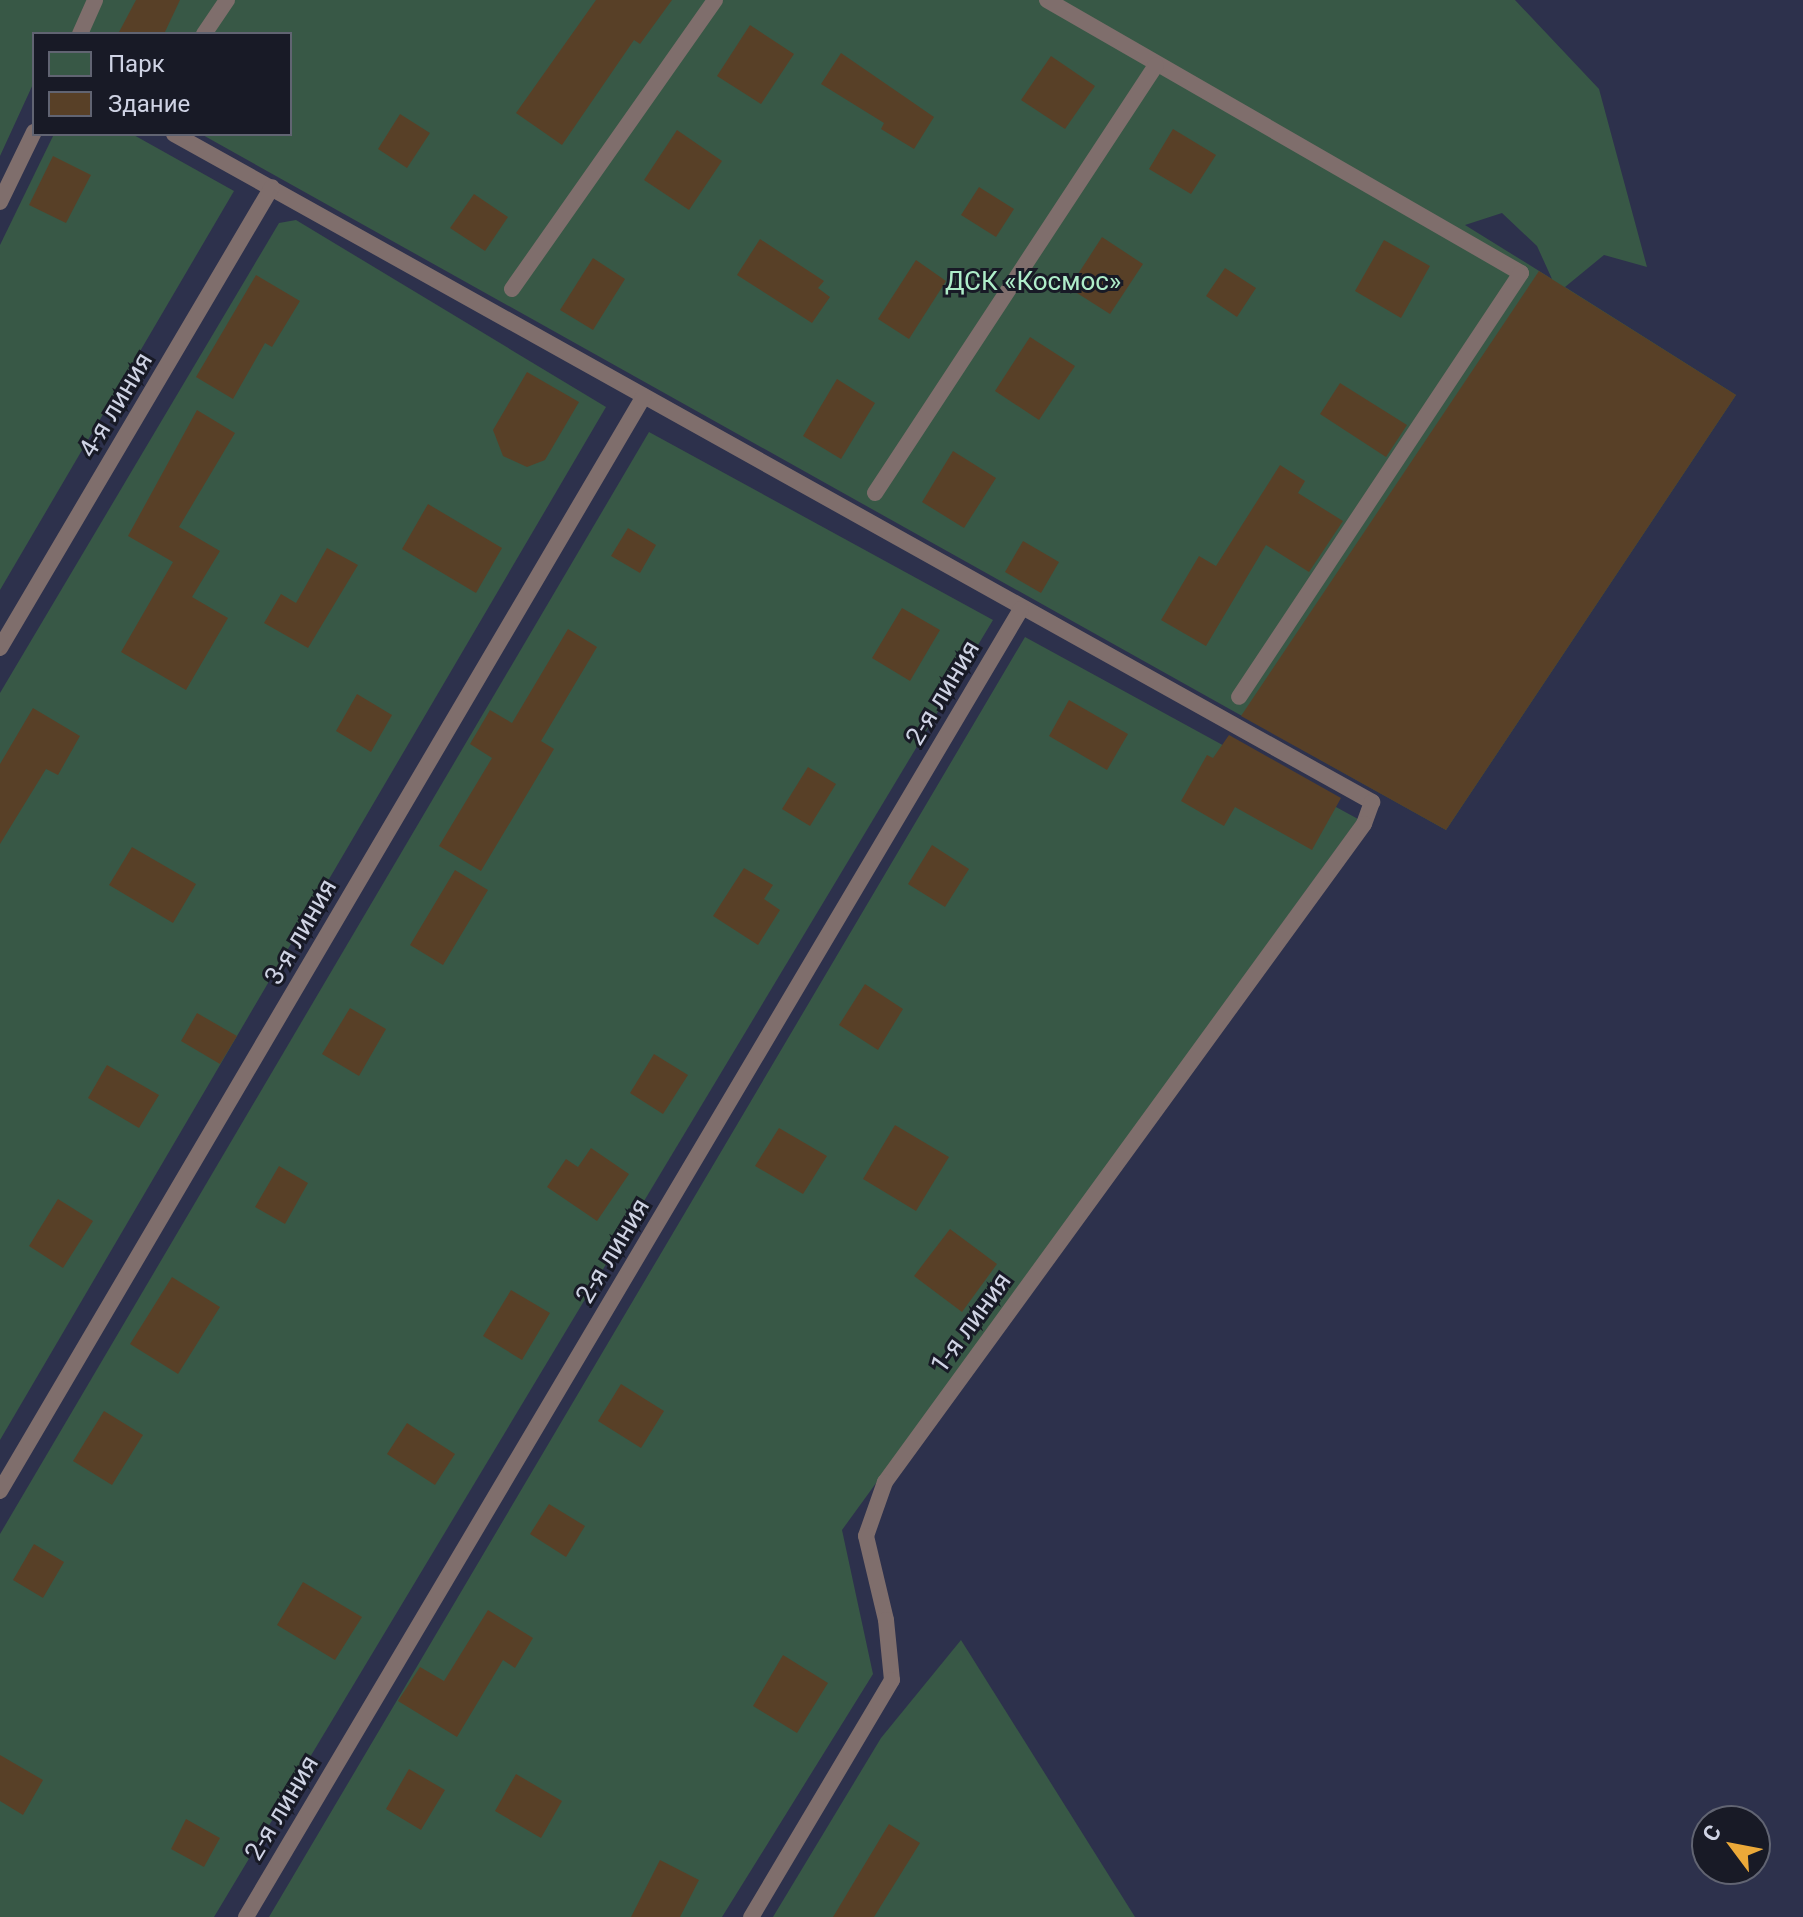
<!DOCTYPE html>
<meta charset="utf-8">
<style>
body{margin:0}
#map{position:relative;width:1803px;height:1917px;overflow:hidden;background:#2d314c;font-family:Roboto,sans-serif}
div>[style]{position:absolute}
.green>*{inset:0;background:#385846}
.building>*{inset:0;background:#584027}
.lane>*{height:16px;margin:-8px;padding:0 8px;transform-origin:8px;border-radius:8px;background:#7f6e6c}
span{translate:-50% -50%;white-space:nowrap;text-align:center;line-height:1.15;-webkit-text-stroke:6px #181a26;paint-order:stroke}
.park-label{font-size:26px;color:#aeedc9}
.street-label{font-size:26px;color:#cfd3e4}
.legend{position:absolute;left:32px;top:32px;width:260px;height:104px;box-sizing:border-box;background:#181a26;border:2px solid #616472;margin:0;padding:10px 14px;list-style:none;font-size:24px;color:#cfd3e4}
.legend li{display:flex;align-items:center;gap:16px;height:40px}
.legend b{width:40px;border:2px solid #616472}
.north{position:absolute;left:1691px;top:1805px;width:80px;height:80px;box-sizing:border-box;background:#181a26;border:2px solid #616472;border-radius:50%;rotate:302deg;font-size:22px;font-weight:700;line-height:32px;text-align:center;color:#cfd3e4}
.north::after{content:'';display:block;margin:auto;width:28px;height:36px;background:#eba939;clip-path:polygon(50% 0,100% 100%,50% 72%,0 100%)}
</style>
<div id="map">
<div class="green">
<i style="clip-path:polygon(evenodd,0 0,1515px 0,1599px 89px,1647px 267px,1604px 255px,1565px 287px,1736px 395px,1446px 830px,201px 134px,290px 134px,290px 34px,34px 34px,34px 82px,0 156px,0 0,1502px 213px,1537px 246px,1552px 279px,1465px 225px,1502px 213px)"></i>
<i style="clip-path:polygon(54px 134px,132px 134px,234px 191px,0 590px,0 245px)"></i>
<i style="clip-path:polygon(296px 220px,606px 407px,0 1440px,0 693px,279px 223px)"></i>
<i style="clip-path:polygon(649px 432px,993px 620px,214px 1917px,0 1917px,0 1534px)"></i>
<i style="clip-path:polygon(1025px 637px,1358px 819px,842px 1530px,873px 1674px,722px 1917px,269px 1917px)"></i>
<i style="clip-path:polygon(961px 1640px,1135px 1917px,773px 1917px,881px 1738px)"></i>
</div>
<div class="building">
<i style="clip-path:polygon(136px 0,180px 0,164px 34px,118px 34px)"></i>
<i style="clip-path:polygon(596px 0,672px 0,640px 44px,634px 40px,562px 145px,516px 113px)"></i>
<i style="clip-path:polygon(750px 25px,794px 54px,761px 104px,717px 76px)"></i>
<i style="clip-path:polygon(841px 53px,934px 117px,914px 149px,881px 129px,884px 123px,821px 84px)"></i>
<i style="clip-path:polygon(1051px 56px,1095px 86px,1065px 129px,1021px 100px)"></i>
<i style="clip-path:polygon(400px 114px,430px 133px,407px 168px,378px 149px)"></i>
<i style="clip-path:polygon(1173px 129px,1216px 155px,1191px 194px,1149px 169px)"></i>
<i style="clip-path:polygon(677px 130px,722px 161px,689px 210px,644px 180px)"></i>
<i style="clip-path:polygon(53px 156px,91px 175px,66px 223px,29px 205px)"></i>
<i style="clip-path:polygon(979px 187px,1014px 209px,996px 237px,961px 215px)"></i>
<i style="clip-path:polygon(474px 194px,508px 217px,485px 251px,450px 228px)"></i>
<i style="clip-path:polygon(1102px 237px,1143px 264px,1110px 314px,1069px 288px)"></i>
<i style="clip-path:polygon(760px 239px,824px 281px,818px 288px,830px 297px,812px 323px,737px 275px)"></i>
<i style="clip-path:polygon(1384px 240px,1430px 266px,1401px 318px,1355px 291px)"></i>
<i style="clip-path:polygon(593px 258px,625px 279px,593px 330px,560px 310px)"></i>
<i style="clip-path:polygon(916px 260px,946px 281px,909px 339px,878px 319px)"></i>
<i style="clip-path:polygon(1225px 268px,1256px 288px,1237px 317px,1206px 296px)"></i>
<i style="clip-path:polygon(1539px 271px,1736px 395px,1446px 830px,1241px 716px)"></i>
<i style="clip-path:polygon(256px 275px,300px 301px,272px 347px,265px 343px,233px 399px,196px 377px)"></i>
<i style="clip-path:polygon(1030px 337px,1075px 366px,1039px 420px,995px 391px)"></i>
<i style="clip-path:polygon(527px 372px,579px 402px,545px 460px,527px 467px,503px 456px,493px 430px)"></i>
<i style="clip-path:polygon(837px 379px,875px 403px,841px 459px,803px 436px)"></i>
<i style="clip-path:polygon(1340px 383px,1407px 425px,1386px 457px,1320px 414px)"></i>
<i style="clip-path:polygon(197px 410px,235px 433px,179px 527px,220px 551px,192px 597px,228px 618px,186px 690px,121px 652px,173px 562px,128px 536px)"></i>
<i style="clip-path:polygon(953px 451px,996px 478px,964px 528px,922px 502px)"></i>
<i style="clip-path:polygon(1280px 465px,1305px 481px,1298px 493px,1343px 521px,1309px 572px,1266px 545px,1206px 646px,1161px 620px,1199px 556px,1216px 566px)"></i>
<i style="clip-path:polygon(428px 504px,502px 548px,476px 593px,402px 549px)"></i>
<i style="clip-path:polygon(628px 528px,656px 545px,640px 573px,611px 556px)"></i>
<i style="clip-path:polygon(1023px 541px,1059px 562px,1041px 593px,1005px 572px)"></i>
<i style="clip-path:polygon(327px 548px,358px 565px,308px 648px,264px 623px,281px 594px,296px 603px)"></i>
<i style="clip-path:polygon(902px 608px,940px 630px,910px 681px,872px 658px)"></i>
<i style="clip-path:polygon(568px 629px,597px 647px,541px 741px,554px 749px,481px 871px,439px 846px,492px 758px,470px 744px,490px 710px,512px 723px)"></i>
<i style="clip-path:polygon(357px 694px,392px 715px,371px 752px,336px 731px)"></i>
<i style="clip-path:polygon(1069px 700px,1128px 734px,1107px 770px,1049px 736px)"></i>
<i style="clip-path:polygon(33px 708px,80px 736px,58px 775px,46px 769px,0 844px,0 764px)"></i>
<i style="clip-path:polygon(1229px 735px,1341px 798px,1312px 850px,1235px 807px,1224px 826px,1181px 801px,1207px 755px,1213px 758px)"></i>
<i style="clip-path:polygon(808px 767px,836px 784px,810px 826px,782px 809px)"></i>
<i style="clip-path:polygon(932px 845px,969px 869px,945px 907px,908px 884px)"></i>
<i style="clip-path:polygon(132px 847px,196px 884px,173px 923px,109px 885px)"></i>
<i style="clip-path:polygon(744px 868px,773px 885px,764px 899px,780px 910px,758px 945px,713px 916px)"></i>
<i style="clip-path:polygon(455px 870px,488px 890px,443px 965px,410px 945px)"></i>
<i style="clip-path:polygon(865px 984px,903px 1009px,878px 1050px,839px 1025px)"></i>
<i style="clip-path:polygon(350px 1008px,386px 1029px,359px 1076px,322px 1054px)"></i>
<i style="clip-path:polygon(197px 1013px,237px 1036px,220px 1064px,181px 1041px)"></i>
<i style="clip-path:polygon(654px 1054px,688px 1075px,663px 1114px,630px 1093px)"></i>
<i style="clip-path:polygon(107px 1065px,159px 1095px,139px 1128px,88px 1098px)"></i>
<i style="clip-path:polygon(895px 1125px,949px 1157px,916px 1211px,863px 1179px)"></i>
<i style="clip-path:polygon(779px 1128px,827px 1156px,803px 1194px,755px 1166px)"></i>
<i style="clip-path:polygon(591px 1148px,629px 1174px,597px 1221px,547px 1187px,566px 1159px,578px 1167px)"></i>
<i style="clip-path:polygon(279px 1166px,308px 1183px,285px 1224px,255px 1207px)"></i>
<i style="clip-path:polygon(58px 1199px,93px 1221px,63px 1268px,29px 1246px)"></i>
<i style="clip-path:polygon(950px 1229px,997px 1264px,962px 1312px,914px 1276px)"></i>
<i style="clip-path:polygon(172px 1277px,220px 1307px,178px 1374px,130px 1344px)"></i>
<i style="clip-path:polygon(511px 1290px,550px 1313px,522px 1360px,483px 1336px)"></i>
<i style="clip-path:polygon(621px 1384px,664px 1411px,641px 1448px,598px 1421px)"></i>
<i style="clip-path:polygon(104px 1411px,143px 1435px,112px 1485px,73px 1461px)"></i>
<i style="clip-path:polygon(407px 1423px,455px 1454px,435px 1485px,387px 1454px)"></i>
<i style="clip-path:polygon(549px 1504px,585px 1526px,566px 1557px,530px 1534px)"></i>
<i style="clip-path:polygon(34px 1544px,64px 1562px,43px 1598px,13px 1580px)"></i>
<i style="clip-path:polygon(303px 1582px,362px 1617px,335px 1660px,277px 1625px)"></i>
<i style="clip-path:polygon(488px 1610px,533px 1638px,515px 1668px,503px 1660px,457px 1737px,398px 1701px,420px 1667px,444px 1681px)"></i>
<i style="clip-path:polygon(783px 1655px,828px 1683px,797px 1733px,753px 1706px)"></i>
<i style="clip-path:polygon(0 1755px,43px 1780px,23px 1815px,0 1801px)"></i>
<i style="clip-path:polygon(409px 1769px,445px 1790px,421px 1830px,386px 1809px)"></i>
<i style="clip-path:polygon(516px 1774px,562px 1801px,541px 1838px,495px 1811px)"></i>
<i style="clip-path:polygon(186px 1819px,220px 1838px,204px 1867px,171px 1849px)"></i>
<i style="clip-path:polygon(889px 1824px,920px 1843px,874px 1917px,833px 1917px)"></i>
<i style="clip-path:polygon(660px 1860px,699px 1880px,680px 1917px,631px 1917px)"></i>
</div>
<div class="lane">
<i style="left:1047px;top:0;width:547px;rotate:29.94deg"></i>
<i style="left:1521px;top:273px;width:509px;rotate:123.63deg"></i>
<i style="left:80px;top:34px;width:37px;rotate:-66deg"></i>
<i style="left:204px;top:34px;width:41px;rotate:-55.9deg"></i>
<i style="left:174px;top:134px;width:1372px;rotate:29.14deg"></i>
<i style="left:1372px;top:802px;width:23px;rotate:110deg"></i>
<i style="left:1364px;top:824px;width:814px;rotate:126.05deg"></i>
<i style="left:885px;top:1482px;width:57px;rotate:109.4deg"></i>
<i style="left:866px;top:1536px;width:86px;rotate:76.6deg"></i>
<i style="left:886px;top:1620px;width:60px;rotate:84.3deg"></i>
<i style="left:892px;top:1680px;width:276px;rotate:120.7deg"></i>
<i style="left:0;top:202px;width:78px;rotate:-64.1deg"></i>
<i style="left:512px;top:289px;width:353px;rotate:-54.9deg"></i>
<i style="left:875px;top:493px;width:512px;rotate:-56.71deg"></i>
<i style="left:0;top:648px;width:535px;rotate:-59.46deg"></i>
<i style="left:0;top:1491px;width:1270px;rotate:-59.54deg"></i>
<i style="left:246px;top:1917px;width:1520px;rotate:-59.35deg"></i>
</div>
<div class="park-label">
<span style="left:1033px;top:282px">ДСК «Космос»</span>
</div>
<div class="street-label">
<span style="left:116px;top:405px;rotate:-59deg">4-я линия</span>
<span style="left:943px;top:693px;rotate:-59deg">2-я линия</span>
<span style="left:301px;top:932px;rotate:-60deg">3-я линия</span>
<span style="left:613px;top:1251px;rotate:-59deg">2-я линия</span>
<span style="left:971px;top:1323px;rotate:-54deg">1-я линия</span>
<span style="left:282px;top:1808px;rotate:-59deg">2-я линия</span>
</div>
<ul class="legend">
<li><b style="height:22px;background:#385846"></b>Парк</li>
<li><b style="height:22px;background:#584027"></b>Здание</li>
</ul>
<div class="north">С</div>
</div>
